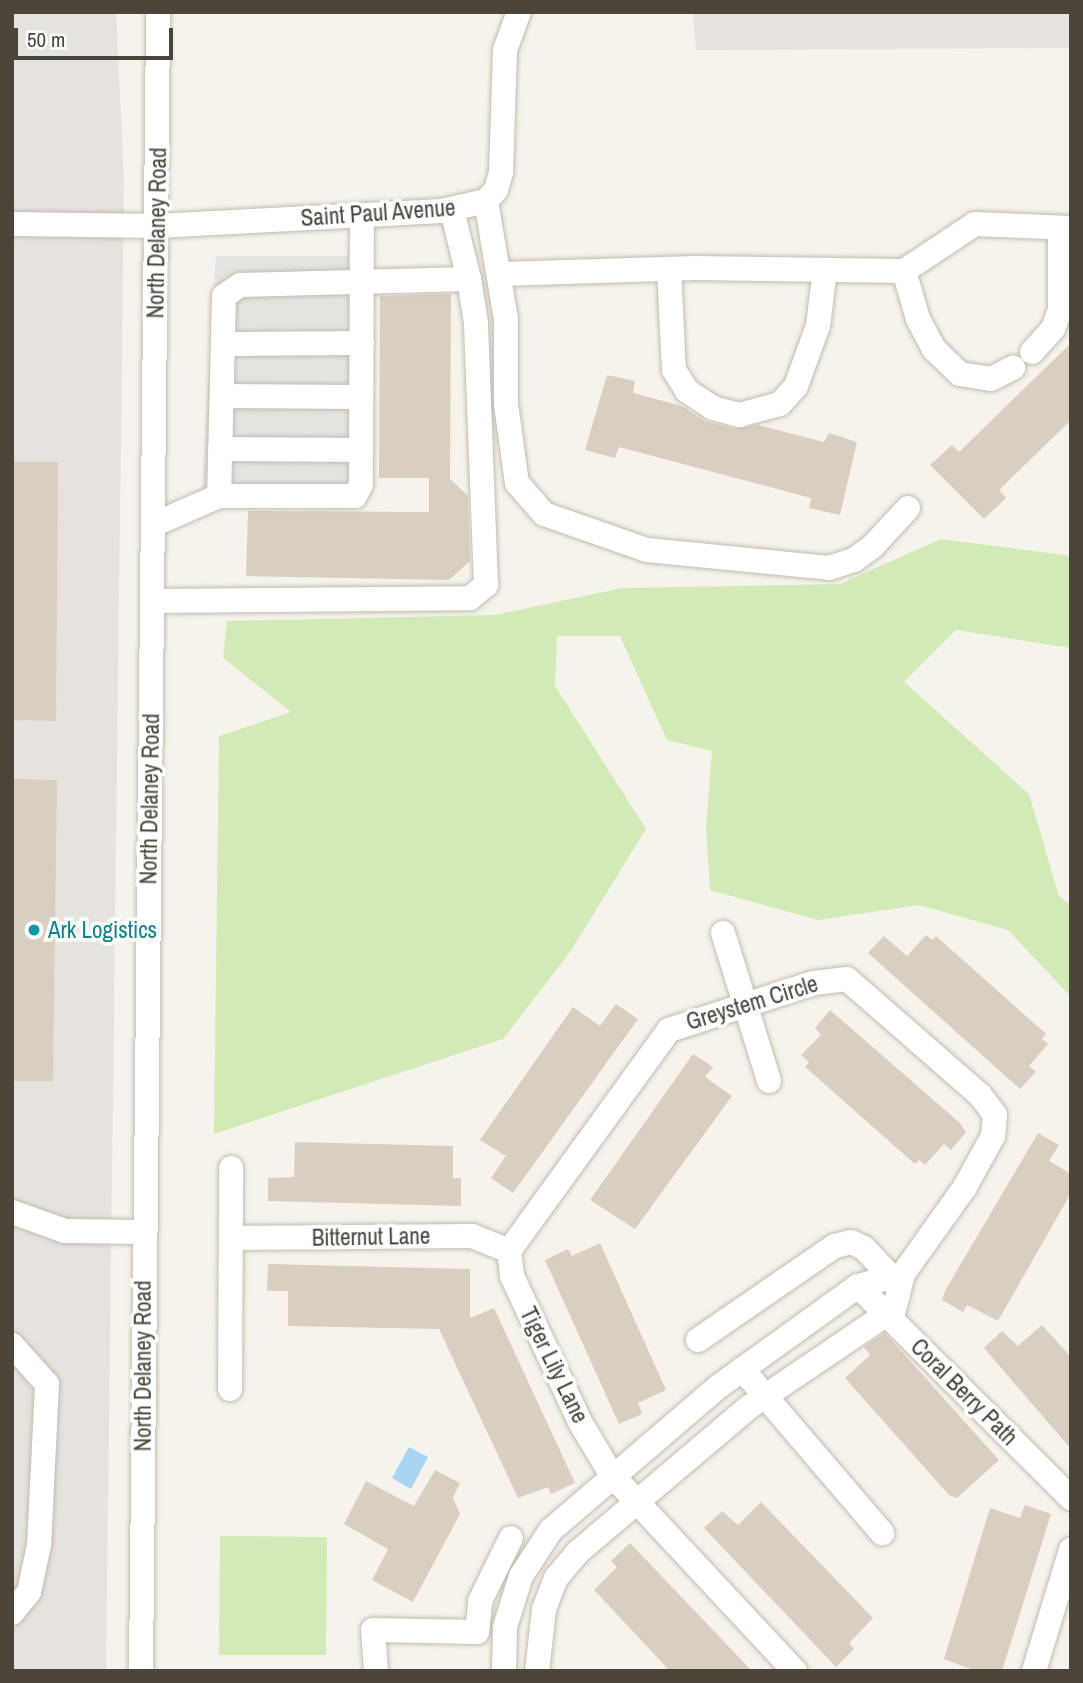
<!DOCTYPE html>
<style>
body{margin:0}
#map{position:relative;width:1083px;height:1683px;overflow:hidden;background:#f6f3ec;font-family:"Archivo Narrow",sans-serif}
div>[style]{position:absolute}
.industrial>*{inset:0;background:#e6e2dd}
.green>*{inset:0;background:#d2eab5}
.parking>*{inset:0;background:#e5e3e0}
.water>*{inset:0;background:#a9d4f2}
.building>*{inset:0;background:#d8cfc1}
.roads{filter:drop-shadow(0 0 2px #c2bbae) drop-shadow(0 0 2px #c2bbae)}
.minor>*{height:24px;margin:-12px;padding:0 12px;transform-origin:12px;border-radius:12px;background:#fff}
.dots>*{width:19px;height:19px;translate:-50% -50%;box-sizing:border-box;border:4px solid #fff;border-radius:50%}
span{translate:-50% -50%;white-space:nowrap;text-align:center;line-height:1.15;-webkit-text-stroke:7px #fff;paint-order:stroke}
.street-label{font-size:23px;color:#4b4439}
.culture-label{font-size:23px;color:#0d838f}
.left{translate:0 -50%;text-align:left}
.frame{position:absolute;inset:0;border:14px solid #4b4439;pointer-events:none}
.scale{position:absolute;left:14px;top:28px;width:159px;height:32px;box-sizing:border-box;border:4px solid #4b4439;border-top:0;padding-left:9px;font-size:21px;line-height:24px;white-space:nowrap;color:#4b4439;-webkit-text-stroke:5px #fff;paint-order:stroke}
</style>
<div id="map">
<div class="industrial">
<i style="clip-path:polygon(12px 12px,116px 12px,124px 182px,106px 1671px,12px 1671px)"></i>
<i style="clip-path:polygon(693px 12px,1071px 12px,1071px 48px,696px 50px)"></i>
</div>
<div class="green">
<i style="clip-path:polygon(941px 539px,1071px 556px,1071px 648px,956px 630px,904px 682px,1029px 794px,1059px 896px,1071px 905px,1071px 997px,1008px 930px,919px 905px,818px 920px,710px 890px,706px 829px,712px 751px,667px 740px,620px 636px,557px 636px,555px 686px,646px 829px,570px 952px,503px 1039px,214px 1134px,219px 736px,291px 712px,223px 658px,227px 621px,495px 615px,622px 588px,840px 584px)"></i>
<i style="clip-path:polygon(220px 1536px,327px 1537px,326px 1655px,219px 1655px)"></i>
</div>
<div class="parking">
<i style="clip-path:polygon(216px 256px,351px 256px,355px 491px,202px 490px)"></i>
</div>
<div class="water">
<i style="clip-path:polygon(409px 1447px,428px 1457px,411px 1489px,392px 1478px)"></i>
</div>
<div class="building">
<i style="clip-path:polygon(451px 294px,450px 479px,468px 496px,470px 561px,449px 580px,246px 576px,248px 511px,429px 512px,429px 478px,379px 478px,380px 296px)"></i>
<i style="clip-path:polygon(1071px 343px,1071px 420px,999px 490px,1006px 498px,984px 519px,930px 465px,952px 445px,959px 452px)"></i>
<i style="clip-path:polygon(607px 375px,635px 381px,633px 393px,682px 406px,705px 421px,735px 429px,758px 425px,824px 442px,829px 433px,857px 442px,840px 515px,809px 508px,811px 498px,619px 447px,615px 458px,585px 450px)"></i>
<i style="clip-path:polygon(12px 462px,58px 462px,56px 721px,12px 720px)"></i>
<i style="clip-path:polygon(12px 779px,57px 780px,53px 1081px,12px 1081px)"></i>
<i style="clip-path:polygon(926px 935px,932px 940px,936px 936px,1046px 1034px,1042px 1039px,1048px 1044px,1029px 1066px,1036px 1072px,1020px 1089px,868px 953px,884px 936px,907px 956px)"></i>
<i style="clip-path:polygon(616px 1004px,638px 1019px,513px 1193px,491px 1178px,506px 1156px,480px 1140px,573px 1007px,600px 1026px)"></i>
<i style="clip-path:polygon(830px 1010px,960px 1123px,966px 1132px,951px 1150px,944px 1144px,925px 1165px,919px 1160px,915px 1164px,805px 1067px,809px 1062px,801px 1055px,821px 1035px,815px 1028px)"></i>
<i style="clip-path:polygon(693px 1054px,713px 1067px,705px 1077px,732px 1096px,635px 1229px,590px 1200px)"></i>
<i style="clip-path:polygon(1038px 1133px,1059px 1145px,1049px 1161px,1071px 1174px,1071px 1193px,998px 1321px,967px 1305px,963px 1312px,942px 1300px,946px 1289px)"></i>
<i style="clip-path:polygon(295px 1142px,453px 1146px,453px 1178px,461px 1178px,461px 1206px,268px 1201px,268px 1178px,294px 1177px)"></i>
<i style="clip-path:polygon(600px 1243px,666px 1390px,638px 1403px,642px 1414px,619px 1424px,545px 1260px,568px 1249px,572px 1256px)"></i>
<i style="clip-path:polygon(268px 1264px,470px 1269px,470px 1318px,494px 1308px,575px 1483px,551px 1494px,548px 1487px,518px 1498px,439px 1329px,288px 1326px,288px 1291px,267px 1291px)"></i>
<i style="clip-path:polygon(1042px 1325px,1071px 1357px,1071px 1449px,984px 1348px,1002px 1331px,1018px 1346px)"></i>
<i style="clip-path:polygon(885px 1333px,999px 1460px,957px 1498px,949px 1495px,845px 1378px,870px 1355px,864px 1347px)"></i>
<i style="clip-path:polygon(435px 1470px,460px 1483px,453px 1498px,460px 1514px,413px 1602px,372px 1580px,388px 1549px,344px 1524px,366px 1481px,414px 1506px)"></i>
<i style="clip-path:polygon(761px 1502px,873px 1618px,849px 1643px,854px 1649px,836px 1667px,704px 1528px,722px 1511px,738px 1525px)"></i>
<i style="clip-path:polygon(1025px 1505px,1051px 1514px,1002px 1671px,976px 1671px,944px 1659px,990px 1508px,1020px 1518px)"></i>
<i style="clip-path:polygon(630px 1543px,752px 1671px,670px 1671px,594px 1590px,617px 1567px,611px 1561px)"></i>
</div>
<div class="roads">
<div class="minor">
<i style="left:486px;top:201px;width:120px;rotate:80.4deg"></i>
<i style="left:506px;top:319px;width:85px;rotate:90deg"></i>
<i style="left:506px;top:404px;width:80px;rotate:82.1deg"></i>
<i style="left:517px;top:483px;width:41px;rotate:48.9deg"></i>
<i style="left:544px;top:514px;width:109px;rotate:19.3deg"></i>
<i style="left:647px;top:550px;width:183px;rotate:5.6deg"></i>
<i style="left:829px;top:568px;width:26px;rotate:-18deg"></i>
<i style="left:854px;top:560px;width:22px;rotate:-36deg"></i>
<i style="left:872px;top:547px;width:53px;rotate:-47.3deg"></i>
<i style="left:452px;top:210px;width:71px;rotate:76.2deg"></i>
<i style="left:12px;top:224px;width:145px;rotate:0.8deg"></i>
<i style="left:157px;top:226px;width:285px;rotate:-3deg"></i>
<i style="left:442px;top:211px;width:45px;rotate:-12.8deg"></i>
<i style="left:486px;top:201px;width:15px;rotate:-48deg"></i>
<i style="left:496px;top:190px;width:19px;rotate:-74deg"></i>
<i style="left:501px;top:172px;width:122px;rotate:-88.1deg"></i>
<i style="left:505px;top:50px;width:40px;rotate:-69.8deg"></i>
<i style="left:669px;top:269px;width:101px;rotate:87.2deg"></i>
<i style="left:674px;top:370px;width:25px;rotate:58deg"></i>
<i style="left:687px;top:391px;width:31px;rotate:33deg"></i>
<i style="left:713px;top:408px;width:27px;rotate:15deg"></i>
<i style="left:739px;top:415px;width:42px;rotate:-15deg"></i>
<i style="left:780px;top:404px;width:24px;rotate:-48deg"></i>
<i style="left:796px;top:386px;width:64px;rotate:-69.9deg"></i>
<i style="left:818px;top:326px;width:56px;rotate:-82.9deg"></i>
<i style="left:904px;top:271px;width:50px;rotate:73.7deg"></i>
<i style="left:918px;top:319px;width:34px;rotate:62deg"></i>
<i style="left:934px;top:349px;width:36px;rotate:44deg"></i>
<i style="left:960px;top:374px;width:31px;rotate:9deg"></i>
<i style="left:991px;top:379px;width:25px;rotate:-27deg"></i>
<i style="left:501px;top:274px;width:194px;rotate:-1.8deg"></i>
<i style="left:695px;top:268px;width:209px;rotate:0.8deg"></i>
<i style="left:904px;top:271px;width:85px;rotate:-33.5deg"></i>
<i style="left:975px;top:224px;width:96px;rotate:2.4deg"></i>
<i style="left:223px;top:344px;width:139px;rotate:-0.4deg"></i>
<i style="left:1032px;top:352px;width:31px;rotate:-48deg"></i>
<i style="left:1053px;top:329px;width:20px;rotate:-70deg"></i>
<i style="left:1060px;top:310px;width:82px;rotate:-90deg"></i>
<i style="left:222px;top:396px;width:139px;rotate:0.4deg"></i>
<i style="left:220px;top:449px;width:141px;rotate:0.4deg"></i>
<i style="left:153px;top:525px;width:72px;rotate:-23.7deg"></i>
<i style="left:219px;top:496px;width:136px"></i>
<i style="left:355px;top:496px;width:13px;rotate:-63deg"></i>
<i style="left:361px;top:484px;width:269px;rotate:-89.8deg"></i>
<i style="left:152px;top:601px;width:318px;rotate:-0.5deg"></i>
<i style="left:470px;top:598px;width:21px;rotate:-39deg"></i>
<i style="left:486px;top:585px;width:262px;rotate:-92.2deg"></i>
<i style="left:476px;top:323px;width:45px;rotate:-99deg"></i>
<i style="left:469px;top:279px;width:229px;rotate:178.5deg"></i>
<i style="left:240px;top:285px;width:19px;rotate:145deg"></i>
<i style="left:224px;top:296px;width:200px;rotate:91.4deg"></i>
<i style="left:723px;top:933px;width:155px;rotate:72.7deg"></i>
<i style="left:12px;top:1212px;width:56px;rotate:19.7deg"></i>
<i style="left:65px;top:1231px;width:79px;rotate:0.7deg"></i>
<i style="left:231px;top:1238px;width:241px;rotate:-0.5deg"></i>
<i style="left:472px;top:1236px;width:40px;rotate:22deg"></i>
<i style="left:509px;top:1251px;width:273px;rotate:-54.1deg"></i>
<i style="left:669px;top:1030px;width:152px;rotate:-18deg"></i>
<i style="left:814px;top:983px;width:33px;rotate:-7deg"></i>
<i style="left:847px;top:979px;width:176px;rotate:41.1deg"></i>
<i style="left:980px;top:1095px;width:25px;rotate:53deg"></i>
<i style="left:995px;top:1115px;width:21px;rotate:95deg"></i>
<i style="left:993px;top:1136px;width:58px;rotate:118.8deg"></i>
<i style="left:965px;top:1187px;width:107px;rotate:125.5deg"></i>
<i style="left:903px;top:1274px;width:36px;rotate:104deg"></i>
<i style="left:894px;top:1309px;width:175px;rotate:145.9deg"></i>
<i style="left:749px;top:1407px;width:224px;rotate:139.7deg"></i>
<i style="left:578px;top:1552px;width:34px;rotate:130deg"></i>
<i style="left:556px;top:1578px;width:34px;rotate:111deg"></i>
<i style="left:544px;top:1610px;width:61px;rotate:96.5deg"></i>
<i style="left:509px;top:1251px;width:25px;rotate:83deg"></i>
<i style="left:512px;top:1276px;width:161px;rotate:65deg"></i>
<i style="left:580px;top:1422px;width:61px;rotate:59.2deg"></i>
<i style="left:611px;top:1474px;width:270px;rotate:47deg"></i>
<i style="left:858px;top:1286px;width:301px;rotate:44.9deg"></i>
<i style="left:698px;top:1340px;width:166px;rotate:-34.5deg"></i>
<i style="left:835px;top:1246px;width:16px;rotate:-14deg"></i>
<i style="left:851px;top:1242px;width:14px;rotate:25deg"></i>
<i style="left:864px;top:1248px;width:40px;rotate:47deg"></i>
<i style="left:12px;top:1345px;width:52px;rotate:48.1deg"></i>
<i style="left:47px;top:1384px;width:161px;rotate:92.8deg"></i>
<i style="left:39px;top:1545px;width:48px;rotate:102deg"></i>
<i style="left:29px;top:1592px;width:27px;rotate:129deg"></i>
<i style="left:742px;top:1369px;width:216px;rotate:49.5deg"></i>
<i style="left:230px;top:1389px;width:221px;rotate:-89.7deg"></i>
<i style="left:141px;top:1671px;width:1659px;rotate:-89.41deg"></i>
<i style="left:376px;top:1671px;width:41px;rotate:-94.2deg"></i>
<i style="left:373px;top:1630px;width:104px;rotate:1.1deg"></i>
<i style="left:477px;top:1632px;width:31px;rotate:-84deg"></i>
<i style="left:480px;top:1601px;width:70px;rotate:-63.8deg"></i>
<i style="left:504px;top:1671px;width:44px;rotate:-88.7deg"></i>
<i style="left:505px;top:1627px;width:53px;rotate:-72.6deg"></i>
<i style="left:521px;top:1576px;width:55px;rotate:-56.9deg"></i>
<i style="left:551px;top:1530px;width:220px;rotate:-40.6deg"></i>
<i style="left:718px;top:1387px;width:173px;rotate:-35.8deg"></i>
<i style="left:858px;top:1286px;width:47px;rotate:-14.9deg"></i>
<i style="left:1034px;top:1671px;width:127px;rotate:-73deg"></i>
</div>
</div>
<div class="dots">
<i style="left:34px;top:930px;background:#0f9aa8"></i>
</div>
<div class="street-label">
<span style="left:378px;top:213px;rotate:-4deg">Saint Paul Avenue</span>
<span style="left:157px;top:233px;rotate:-89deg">North Delaney Road</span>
<span style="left:150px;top:799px;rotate:-89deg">North Delaney Road</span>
<span style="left:752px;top:1003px;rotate:-17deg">Greystem Circle</span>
<span style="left:371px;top:1237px;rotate:-1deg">Bitternut Lane</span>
<span style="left:554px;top:1365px;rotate:64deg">Tiger Lily Lane</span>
<span style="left:143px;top:1366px;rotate:-90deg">North Delaney Road</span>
<span style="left:964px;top:1392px;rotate:45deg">Coral Berry Path</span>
</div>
<div class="culture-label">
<span class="left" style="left:48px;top:930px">Ark Logistics</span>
</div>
<div class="frame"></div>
<div class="scale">50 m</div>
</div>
